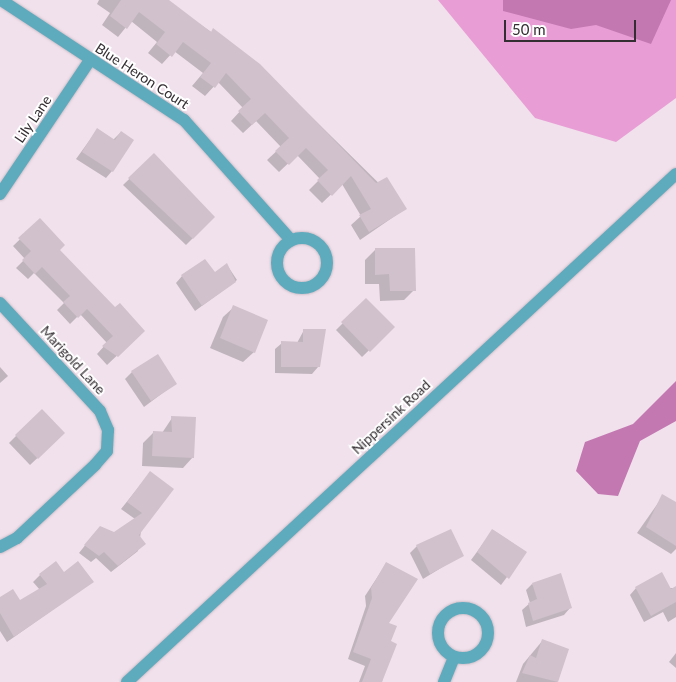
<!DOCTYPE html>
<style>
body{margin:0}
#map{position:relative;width:676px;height:682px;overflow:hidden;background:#f1e1ec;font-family:Lato,sans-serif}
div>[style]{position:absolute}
.green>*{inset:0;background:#e89dd5}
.water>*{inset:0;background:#c378b1}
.shadow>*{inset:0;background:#0003}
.building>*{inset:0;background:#d0c1cc}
.roads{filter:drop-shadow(0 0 1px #cbbdc7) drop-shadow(0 0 1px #cbbdc7)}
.minor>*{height:12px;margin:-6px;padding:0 6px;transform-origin:6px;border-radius:6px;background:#5fabbe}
.minor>.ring{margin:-6px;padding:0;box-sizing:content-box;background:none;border:12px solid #5fabbe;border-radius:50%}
.tertiary>*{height:12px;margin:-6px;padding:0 6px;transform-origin:6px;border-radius:6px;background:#5fabbe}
span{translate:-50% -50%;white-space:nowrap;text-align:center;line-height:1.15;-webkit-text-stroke:4px #fff;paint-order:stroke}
.street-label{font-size:14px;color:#342e32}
.scale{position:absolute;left:504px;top:20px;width:132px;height:22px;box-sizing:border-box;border:2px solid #342e32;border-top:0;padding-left:6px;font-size:15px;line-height:18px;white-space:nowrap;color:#342e32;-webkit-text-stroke:4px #fff;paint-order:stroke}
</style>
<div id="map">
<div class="green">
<i style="clip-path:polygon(438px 0,676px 0,676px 98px,616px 142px,535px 118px)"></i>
</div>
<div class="water">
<i style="clip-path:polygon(503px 0,671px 0,651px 44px,596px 25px,571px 29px,503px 11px)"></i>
<i style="clip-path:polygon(676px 381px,676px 421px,640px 441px,618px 496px,598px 494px,576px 471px,585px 442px,633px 424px)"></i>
</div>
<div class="shadow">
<i style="clip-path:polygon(99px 0,165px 0,259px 65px,405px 209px,360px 240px,351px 225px,361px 216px,342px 184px,322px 203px,309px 190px,320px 179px,297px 155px,279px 172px,267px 160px,281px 147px,256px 121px,243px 133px,231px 121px,243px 108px,218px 82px,205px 96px,192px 86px,203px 73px,174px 51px,162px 64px,148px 53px,157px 42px,131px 21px,118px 37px,102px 25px,110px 13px,97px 4px)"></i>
<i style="clip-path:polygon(97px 130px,113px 140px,121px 132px,112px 171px,106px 178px,76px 159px)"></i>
<i style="clip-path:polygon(154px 155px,214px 217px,186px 245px,123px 185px)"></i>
<i style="clip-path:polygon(40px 220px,58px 250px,115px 309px,143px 331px,107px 365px,97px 354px,107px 343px,80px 314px,70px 324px,57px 310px,64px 303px,34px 273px,28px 279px,16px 268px,25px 259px,13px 246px)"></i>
<i style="clip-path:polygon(375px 250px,414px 290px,404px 300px,380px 301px,379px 284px,365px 284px,365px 260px)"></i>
<i style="clip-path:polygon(227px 265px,237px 280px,195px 311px,176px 283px,182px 276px,214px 274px)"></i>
<i style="clip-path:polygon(366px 300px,393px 327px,362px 357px,336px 330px)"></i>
<i style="clip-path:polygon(234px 307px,254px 352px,243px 362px,210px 348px,223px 317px)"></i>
<i style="clip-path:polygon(304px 330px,318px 367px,312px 374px,275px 373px,275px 349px,282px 343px,297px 343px)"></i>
<i style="clip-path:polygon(0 367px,8px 376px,0 383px)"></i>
<i style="clip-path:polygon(132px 372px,176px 383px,144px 407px,125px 379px)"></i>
<i style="clip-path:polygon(42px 410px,64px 433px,30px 465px,9px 443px)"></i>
<i style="clip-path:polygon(172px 418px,193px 457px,183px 468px,142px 466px,143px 443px,153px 433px,162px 433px)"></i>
<i style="clip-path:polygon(150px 473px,138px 551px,111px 572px,96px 558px,91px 562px,79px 553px,94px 534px,114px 534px,135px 519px,121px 509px)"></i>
<i style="clip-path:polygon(663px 496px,676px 504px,676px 549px,671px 554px,637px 533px)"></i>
<i style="clip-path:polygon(493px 530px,526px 552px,501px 585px,471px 560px)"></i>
<i style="clip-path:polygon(417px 546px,462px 555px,423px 579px,410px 553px)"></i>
<i style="clip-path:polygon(386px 564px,389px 641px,382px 682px,359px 682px,365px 666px,348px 659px,366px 606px,365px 596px)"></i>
<i style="clip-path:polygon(64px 574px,92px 582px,7px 642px,0 631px,0 598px,20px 602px,40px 590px,33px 582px,40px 575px)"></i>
<i style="clip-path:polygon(532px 584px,570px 608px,564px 615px,526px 627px,522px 610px,530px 603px,526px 590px)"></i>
<i style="clip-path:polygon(636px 588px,676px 588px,676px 617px,668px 622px,663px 612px,644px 622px,630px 595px)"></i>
<i style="clip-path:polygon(543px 640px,568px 650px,557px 682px,516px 682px,523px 664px)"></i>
<i style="clip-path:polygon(676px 653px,676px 668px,669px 662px)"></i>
</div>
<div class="building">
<i style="clip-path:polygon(121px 0,169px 0,211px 32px,213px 28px,260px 64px,376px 183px,387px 177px,407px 209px,369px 232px,359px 215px,371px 209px,351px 176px,332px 196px,317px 180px,328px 170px,306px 148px,289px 165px,275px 151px,289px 138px,265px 113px,252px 125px,238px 111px,251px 99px,226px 73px,215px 88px,200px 77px,211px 63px,183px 42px,172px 57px,156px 44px,165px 32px,139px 12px,127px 29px,110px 16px)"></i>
<i style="clip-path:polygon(97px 128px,115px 140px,121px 131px,134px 140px,113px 172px,82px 152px)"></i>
<i style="clip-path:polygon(154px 153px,215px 217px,193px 239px,128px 178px)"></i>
<i style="clip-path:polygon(40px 218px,65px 245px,60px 250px,115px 307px,120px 303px,145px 331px,118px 357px,102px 346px,113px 336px,87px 309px,78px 318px,63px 302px,70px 296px,42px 267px,35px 274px,22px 260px,31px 251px,18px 238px)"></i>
<i style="clip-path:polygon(375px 248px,415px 248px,416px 291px,390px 291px,389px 274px,375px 275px)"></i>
<i style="clip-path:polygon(205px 259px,215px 272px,227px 263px,236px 282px,202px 306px,181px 275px)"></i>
<i style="clip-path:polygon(366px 298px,395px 327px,370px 352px,341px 322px)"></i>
<i style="clip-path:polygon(233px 305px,268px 320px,255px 353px,220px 338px)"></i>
<i style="clip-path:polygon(303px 329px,326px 329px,320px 367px,281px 367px,281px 341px,303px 342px)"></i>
<i style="clip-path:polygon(158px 354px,177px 384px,151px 401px,131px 371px)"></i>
<i style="clip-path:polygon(42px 409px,65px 433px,38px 459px,15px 435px)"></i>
<i style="clip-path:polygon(171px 416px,196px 417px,194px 458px,152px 456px,153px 431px,172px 432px)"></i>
<i style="clip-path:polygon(150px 471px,174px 489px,139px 535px,146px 544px,118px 566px,104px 552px,99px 556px,84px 545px,100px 526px,114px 532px,142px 513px,127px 502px)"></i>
<i style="clip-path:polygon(662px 494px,676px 502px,676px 546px,646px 527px)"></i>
<i style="clip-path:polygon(451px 529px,464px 556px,430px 574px,416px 545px)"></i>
<i style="clip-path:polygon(492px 529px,527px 552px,509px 579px,477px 552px)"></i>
<i style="clip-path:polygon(56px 561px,64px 572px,78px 561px,94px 582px,14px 637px,0 613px,0 597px,13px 589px,20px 600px,47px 584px,39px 574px)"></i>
<i style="clip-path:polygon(386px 562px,418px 579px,389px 623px,397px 626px,391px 641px,397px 644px,382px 682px,362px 682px,371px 659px,353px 652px,372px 598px,371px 588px)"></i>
<i style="clip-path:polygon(662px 572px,671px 589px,676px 586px,676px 602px,651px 616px,635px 587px)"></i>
<i style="clip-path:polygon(561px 573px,572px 608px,533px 621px,528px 603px,537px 599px,532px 583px)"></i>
<i style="clip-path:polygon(542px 639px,569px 649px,558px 682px,522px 673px,530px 655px,536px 658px)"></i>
</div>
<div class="roads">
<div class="minor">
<i style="left:1px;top:0;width:219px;rotate:33.3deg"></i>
<i style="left:184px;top:120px;width:161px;rotate:48.3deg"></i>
<i style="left:0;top:194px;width:161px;rotate:-56.1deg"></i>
<i class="ring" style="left:277px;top:238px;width:38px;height:38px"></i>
<i style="left:0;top:303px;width:147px;rotate:47.2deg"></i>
<i style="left:100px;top:411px;width:21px;rotate:67deg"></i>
<i style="left:108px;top:430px;width:21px;rotate:93deg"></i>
<i style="left:107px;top:451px;width:18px;rotate:131deg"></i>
<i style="left:95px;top:465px;width:107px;rotate:136.9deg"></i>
<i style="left:17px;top:538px;width:19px;rotate:152deg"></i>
<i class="ring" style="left:438px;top:608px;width:38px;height:38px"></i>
<i style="left:444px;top:682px;width:27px;rotate:-68deg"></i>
</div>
<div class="tertiary">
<i style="left:127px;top:682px;width:748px;rotate:-42.78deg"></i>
</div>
</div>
<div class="street-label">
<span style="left:142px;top:76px;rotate:33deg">Blue Heron Court</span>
<span style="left:33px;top:119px;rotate:-56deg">Lily Lane</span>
<span style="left:73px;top:360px;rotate:47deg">Marigold Lane</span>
<span style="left:391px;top:417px;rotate:-43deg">Nippersink Road</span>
</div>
<div class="scale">50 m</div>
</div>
